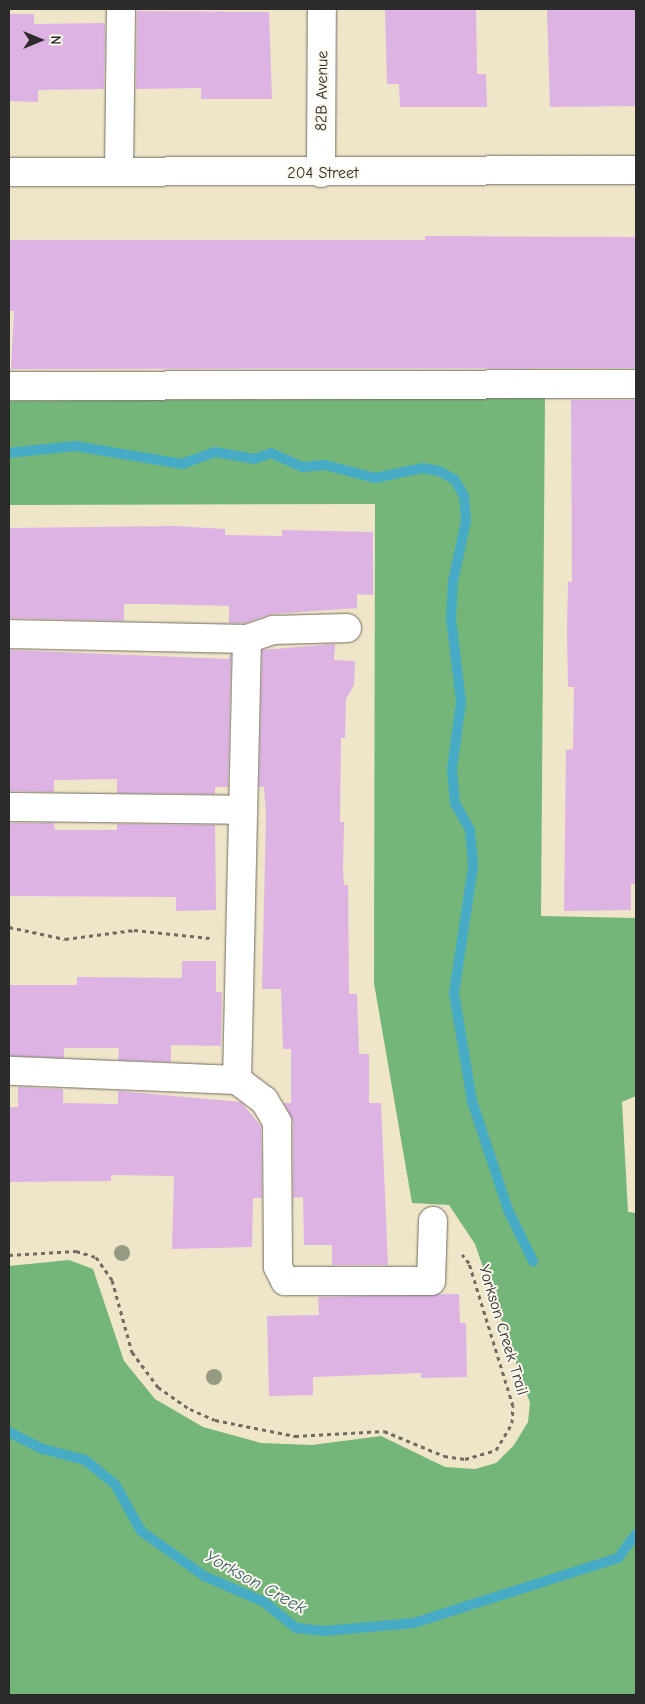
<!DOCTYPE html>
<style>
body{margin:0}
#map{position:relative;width:645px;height:1704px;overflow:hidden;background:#efe5c8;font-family:"Comic Neue",sans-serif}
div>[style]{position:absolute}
.forest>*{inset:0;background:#74b679}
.stream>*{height:10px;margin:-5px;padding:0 5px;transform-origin:5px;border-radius:5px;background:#47abc6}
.building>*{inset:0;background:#ddb3e3}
.path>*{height:3px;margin-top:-1.5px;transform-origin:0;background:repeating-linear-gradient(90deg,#706c62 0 4px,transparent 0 8px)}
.roads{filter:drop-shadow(0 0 1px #706c62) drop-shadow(0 0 1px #706c62)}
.minor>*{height:28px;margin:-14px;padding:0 14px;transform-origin:14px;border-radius:14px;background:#fff}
.trees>*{width:16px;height:16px;margin:-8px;border-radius:50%;background:#949b82}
span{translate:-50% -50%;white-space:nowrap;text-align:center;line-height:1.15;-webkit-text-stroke:4px #fbf7ec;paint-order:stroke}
.street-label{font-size:16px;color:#2b2b2b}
.water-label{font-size:18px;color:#365e69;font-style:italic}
.frame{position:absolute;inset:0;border:10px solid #2b2b2b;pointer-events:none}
.north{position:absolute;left:15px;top:15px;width:50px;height:50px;-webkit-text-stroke:4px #fbf7ec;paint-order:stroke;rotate:90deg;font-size:14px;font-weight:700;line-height:20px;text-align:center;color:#2b2b2b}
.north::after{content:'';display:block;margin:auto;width:18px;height:22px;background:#2b2b2b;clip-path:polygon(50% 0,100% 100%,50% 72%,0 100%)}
</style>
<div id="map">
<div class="forest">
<i style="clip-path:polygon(545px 398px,541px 916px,636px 918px,636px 1096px,622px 1102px,628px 1212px,636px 1213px,636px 1695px,9px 1695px,9px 1266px,69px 1260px,93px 1269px,124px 1361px,155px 1399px,203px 1427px,261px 1443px,312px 1445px,381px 1436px,445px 1467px,475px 1469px,496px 1463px,514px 1445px,528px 1422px,530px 1403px,475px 1244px,449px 1205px,412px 1203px,374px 983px,375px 504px,9px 505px,9px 401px)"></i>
</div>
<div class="stream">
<i style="left:9px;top:453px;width:66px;rotate:-6.1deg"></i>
<i style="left:75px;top:446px;width:109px;rotate:9.5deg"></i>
<i style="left:182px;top:464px;width:35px;rotate:-20deg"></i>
<i style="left:215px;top:452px;width:40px;rotate:10deg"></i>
<i style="left:254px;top:459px;width:18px;rotate:-19deg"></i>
<i style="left:271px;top:453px;width:35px;rotate:24deg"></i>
<i style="left:303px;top:467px;width:22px;rotate:-5deg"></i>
<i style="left:325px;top:465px;width:52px;rotate:14.6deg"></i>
<i style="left:375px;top:478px;width:48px;rotate:-12deg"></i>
<i style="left:422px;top:468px;width:17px;rotate:10deg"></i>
<i style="left:439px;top:471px;width:18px;rotate:29deg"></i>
<i style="left:455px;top:480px;width:18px;rotate:61deg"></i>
<i style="left:464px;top:496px;width:25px;rotate:85deg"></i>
<i style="left:466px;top:521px;width:61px;rotate:102.2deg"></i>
<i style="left:453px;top:581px;width:37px;rotate:93deg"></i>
<i style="left:451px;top:618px;width:85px;rotate:83.2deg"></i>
<i style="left:461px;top:702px;width:68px;rotate:97.7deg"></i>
<i style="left:452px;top:769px;width:34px;rotate:85deg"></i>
<i style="left:455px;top:803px;width:31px;rotate:61deg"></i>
<i style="left:470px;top:830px;width:37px;rotate:85deg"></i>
<i style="left:473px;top:867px;width:127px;rotate:98.6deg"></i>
<i style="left:454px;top:993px;width:109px;rotate:80.5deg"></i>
<i style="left:472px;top:1101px;width:115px;rotate:71.7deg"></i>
<i style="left:508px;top:1210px;width:57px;rotate:63.9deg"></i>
<i style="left:9px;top:1432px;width:38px;rotate:27deg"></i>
<i style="left:43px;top:1449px;width:43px;rotate:14.7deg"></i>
<i style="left:85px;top:1460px;width:38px;rotate:39deg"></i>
<i style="left:115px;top:1484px;width:54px;rotate:61deg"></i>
<i style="left:141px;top:1531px;width:77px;rotate:35.5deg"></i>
<i style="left:204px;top:1576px;width:65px;rotate:23.4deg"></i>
<i style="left:264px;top:1602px;width:41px;rotate:39.1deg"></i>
<i style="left:296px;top:1628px;width:29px;rotate:6deg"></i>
<i style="left:325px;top:1631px;width:89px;rotate:-5.1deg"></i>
<i style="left:414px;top:1623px;width:214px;rotate:-17.7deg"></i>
<i style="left:618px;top:1558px;width:30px;rotate:-53deg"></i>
</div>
<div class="building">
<i style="clip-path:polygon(385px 9px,476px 9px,477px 74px,486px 74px,487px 107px,400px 107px,399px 84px,387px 84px)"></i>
<i style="clip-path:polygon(547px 9px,636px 9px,636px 106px,550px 107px)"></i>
<i style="clip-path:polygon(137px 11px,269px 12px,272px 99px,201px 99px,201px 88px,136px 89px)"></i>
<i style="clip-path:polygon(9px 14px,34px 14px,34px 24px,105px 23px,104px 89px,38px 90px,38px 102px,9px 101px)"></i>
<i style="clip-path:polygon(425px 236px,636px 237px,636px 368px,11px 369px,14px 311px,9px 311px,9px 240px,425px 240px)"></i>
<i style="clip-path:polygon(571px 400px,636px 400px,636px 884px,631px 884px,631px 910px,564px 911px,566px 750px,573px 749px,574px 687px,568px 687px,567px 631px,568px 581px,572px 582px)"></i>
<i style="clip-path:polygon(174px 526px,225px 529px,225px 535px,282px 536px,282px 530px,373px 532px,373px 595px,357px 594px,357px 608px,272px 614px,245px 623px,229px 623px,229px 606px,154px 604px,124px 604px,124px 621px,9px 618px,9px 528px)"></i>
<i style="clip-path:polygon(335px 644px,334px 660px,355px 661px,354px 685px,346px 699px,345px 738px,341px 738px,340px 822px,344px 822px,343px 871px,344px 885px,348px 885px,349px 994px,357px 994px,359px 1054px,369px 1054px,369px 1103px,381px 1103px,388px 1265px,332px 1265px,332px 1245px,304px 1245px,303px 1197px,293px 1198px,293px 1121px,284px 1103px,291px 1103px,291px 1049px,283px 1049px,281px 989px,262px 989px,266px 814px,264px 787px,259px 787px,262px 650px)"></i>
<i style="clip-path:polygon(9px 650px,228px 659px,231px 654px,228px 787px,215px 787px,215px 794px,117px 793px,117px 779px,54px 780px,54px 792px,9px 791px)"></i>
<i style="clip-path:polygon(9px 823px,54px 823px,55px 830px,117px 830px,117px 824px,215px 825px,216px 910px,176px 911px,176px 897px,9px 896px)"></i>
<i style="clip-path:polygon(182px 961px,216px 961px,216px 992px,222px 992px,221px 1046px,171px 1045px,171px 1062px,118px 1060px,119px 1048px,64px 1048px,64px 1058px,9px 1056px,9px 985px,77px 985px,77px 977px,182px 978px)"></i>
<i style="clip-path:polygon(18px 1087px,63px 1089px,63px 1103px,118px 1104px,118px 1091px,241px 1102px,261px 1126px,262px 1198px,253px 1198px,252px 1247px,172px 1249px,174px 1176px,111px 1175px,111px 1181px,9px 1182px,9px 1107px,18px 1107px)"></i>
<i style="clip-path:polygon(459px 1294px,460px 1323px,466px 1323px,467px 1377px,421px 1378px,421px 1373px,313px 1377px,313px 1395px,269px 1396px,267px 1316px,319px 1315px,318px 1297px)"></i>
</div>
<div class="path">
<i style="left:9px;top:927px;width:57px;rotate:12.1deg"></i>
<i style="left:65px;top:939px;width:70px;rotate:-7.4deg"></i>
<i style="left:134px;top:930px;width:76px;rotate:6deg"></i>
<i style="left:9px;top:1255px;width:67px;rotate:-3.4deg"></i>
<i style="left:76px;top:1251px;width:21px;rotate:17deg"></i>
<i style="left:96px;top:1257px;width:28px;rotate:55deg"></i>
<i style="left:112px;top:1280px;width:75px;rotate:74.5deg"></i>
<i style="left:132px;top:1352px;width:44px;rotate:53.4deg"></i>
<i style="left:158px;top:1387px;width:39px;rotate:35deg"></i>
<i style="left:190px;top:1409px;width:27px;rotate:24deg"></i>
<i style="left:215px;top:1420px;width:82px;rotate:11.3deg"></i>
<i style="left:295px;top:1436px;width:89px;rotate:-3.2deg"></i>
<i style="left:384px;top:1431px;width:65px;rotate:22.6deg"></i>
<i style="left:444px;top:1456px;width:21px;rotate:8deg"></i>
<i style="left:465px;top:1459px;width:32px;rotate:-16deg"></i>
<i style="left:496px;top:1450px;width:31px;rotate:-59deg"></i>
<i style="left:512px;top:1423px;width:17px;rotate:-87deg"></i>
<i style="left:513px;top:1406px;width:150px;rotate:-107.1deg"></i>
<i style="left:469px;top:1263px;width:11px;rotate:-128deg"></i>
</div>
<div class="roads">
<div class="minor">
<i style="left:9px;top:172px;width:627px;rotate:-0.18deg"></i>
<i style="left:119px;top:172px;width:163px;rotate:-89.3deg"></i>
<i style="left:321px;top:173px;width:164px;rotate:-89.7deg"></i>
<i style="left:9px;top:386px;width:627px;rotate:-0.18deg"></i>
<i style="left:9px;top:634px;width:238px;rotate:1.2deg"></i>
<i style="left:247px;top:639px;width:441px;rotate:91.3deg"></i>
<i style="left:237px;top:1080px;width:228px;rotate:-177.7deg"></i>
<i style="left:247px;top:639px;width:28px;rotate:-19deg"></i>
<i style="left:273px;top:630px;width:74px;rotate:-1.5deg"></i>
<i style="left:9px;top:807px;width:234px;rotate:0.7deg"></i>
<i style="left:237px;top:1080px;width:34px;rotate:37deg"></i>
<i style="left:264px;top:1100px;width:26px;rotate:59deg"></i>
<i style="left:277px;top:1122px;width:145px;rotate:89.6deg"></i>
<i style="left:278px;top:1267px;width:16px;rotate:63deg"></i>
<i style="left:285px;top:1281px;width:146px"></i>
<i style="left:431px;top:1281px;width:60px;rotate:-88.1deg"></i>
</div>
</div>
<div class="trees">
<i style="left:122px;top:1253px"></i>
<i style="left:214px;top:1377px"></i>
</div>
<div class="street-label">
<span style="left:322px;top:91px;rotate:-89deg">82B Avenue</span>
<span style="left:323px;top:173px">204 Street</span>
<span style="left:503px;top:1330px;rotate:73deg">Yorkson Creek Trail</span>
</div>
<div class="water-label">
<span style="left:255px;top:1583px;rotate:29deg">Yorkson Creek</span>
</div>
<div class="frame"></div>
<div class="north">N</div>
</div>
